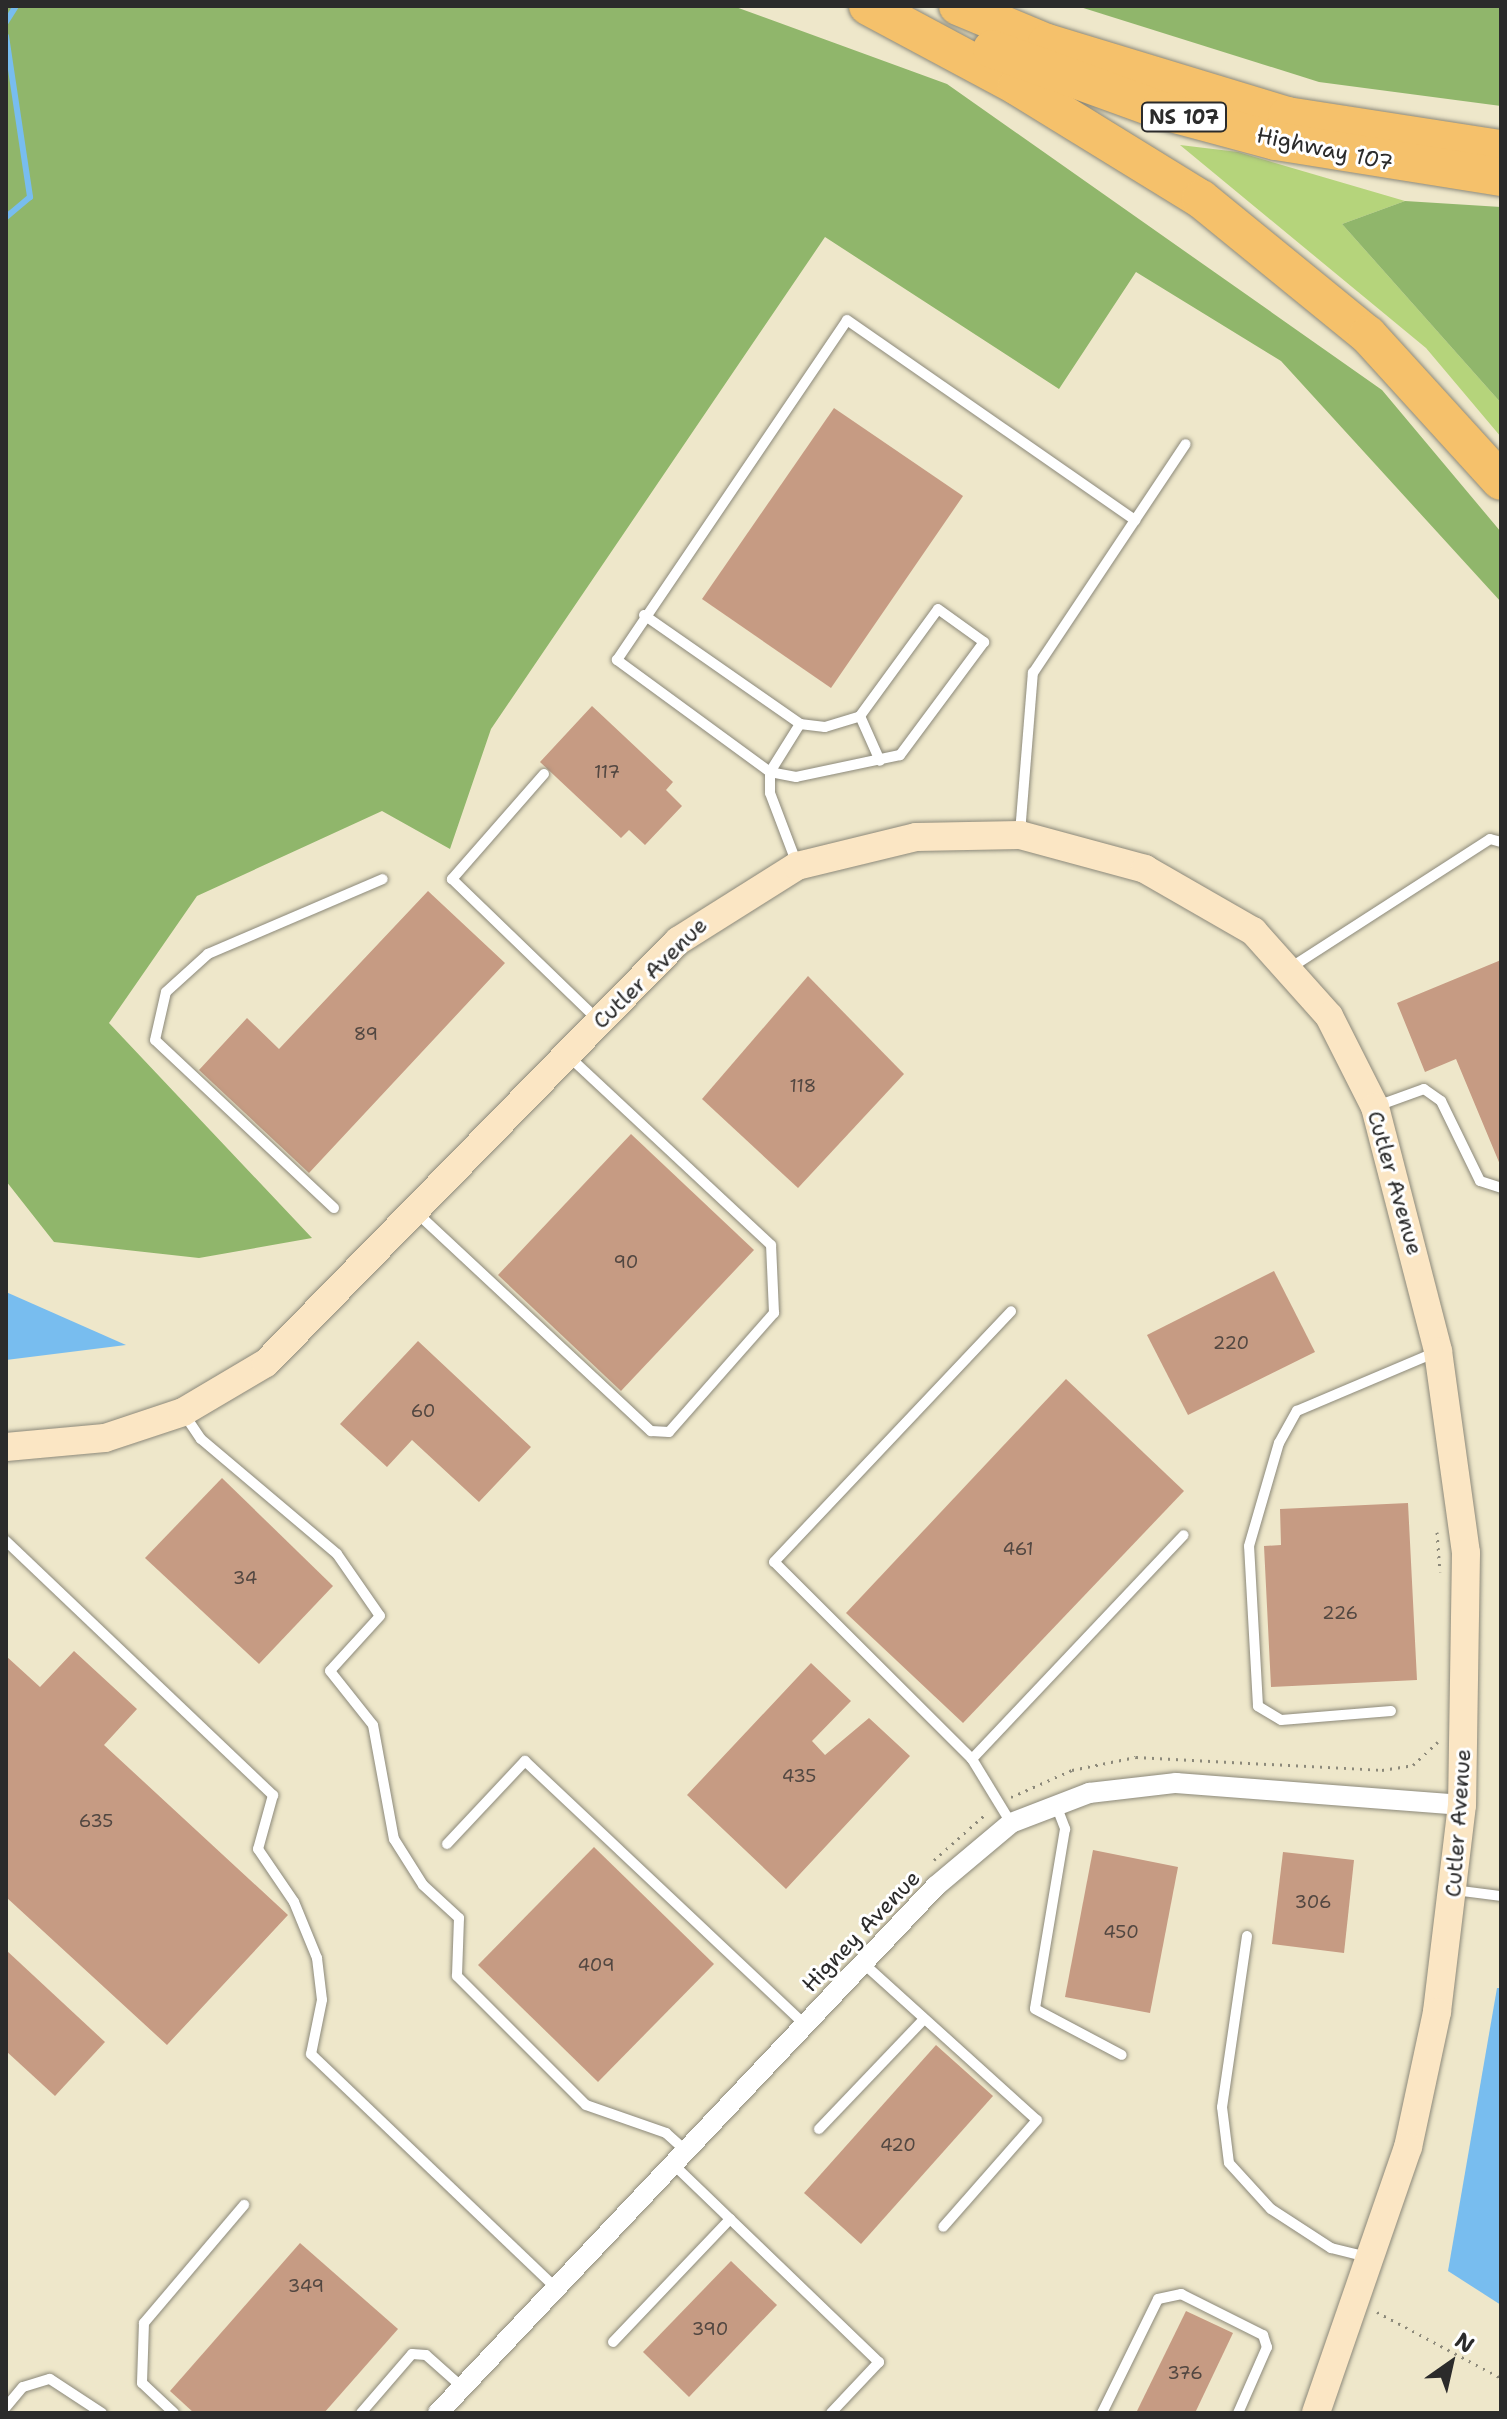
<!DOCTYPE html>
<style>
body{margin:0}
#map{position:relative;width:1507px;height:2419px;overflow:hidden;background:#eee7ca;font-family:"Shantell Sans",sans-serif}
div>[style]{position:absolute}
.green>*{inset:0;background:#b5d47b}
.forest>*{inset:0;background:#90b66b}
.water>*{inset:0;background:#78bdef}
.stream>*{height:6px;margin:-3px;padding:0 3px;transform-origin:3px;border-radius:3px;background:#78bdef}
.building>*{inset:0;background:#c69b83}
.path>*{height:3px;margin-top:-1.5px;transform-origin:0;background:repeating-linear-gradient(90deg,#8c897a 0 2px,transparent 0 8px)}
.roads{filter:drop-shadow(0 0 2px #8c897a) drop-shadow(0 0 2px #8c897a)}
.lane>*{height:10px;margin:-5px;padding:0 5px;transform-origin:5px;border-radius:5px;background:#fff}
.street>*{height:20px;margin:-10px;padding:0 10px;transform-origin:10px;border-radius:10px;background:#fff}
.secondary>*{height:28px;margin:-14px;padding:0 14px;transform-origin:14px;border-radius:14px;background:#fbe6c4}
.highway>*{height:38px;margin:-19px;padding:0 19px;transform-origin:19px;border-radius:19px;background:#f5c16b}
span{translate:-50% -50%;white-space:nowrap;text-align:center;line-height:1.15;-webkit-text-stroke:6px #fff;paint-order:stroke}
.number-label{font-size:18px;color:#524741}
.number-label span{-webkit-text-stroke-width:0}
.shield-label span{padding:2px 6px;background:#fff;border:2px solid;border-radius:6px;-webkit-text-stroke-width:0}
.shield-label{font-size:20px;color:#2b2b2b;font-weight:700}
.street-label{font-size:22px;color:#2b2b2b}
.frame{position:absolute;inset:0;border:8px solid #2b2b2b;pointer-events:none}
.north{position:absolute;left:1411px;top:2323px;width:80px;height:80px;-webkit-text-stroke:6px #fff;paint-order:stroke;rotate:34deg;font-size:22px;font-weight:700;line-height:32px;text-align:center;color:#2b2b2b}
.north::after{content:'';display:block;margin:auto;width:28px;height:36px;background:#2b2b2b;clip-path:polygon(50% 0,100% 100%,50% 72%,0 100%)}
</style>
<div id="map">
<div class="green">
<i style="clip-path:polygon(1180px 145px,1238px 152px,1405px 201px,1342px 224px,1501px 403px,1501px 437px,1426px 348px)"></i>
</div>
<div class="forest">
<i style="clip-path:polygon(6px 6px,733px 6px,947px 84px,1382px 390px,1501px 532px,1501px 602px,1281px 361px,1136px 272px,1059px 389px,825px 237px,491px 729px,450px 849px,382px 811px,197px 896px,109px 1023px,312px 1238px,199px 1258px,54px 1242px,6px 1181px)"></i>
<i style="clip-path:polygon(1077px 6px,1501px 6px,1501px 106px,1319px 82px)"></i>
<i style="clip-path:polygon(1405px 201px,1501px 207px,1501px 403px,1342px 224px)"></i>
</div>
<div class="water">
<i style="clip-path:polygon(6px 1292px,126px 1345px,6px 1360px)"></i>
<i style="clip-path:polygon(1497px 1988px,1501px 1988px,1501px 2305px,1448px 2271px)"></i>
</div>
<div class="stream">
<i style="left:6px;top:22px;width:19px;rotate:-58deg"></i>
<i style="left:6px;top:36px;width:163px;rotate:81.5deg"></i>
<i style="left:30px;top:197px;width:31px;rotate:140deg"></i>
</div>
<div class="building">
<i style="clip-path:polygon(834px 408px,963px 496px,831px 688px,702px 599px)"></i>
<i style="clip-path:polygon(592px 706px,673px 782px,666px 790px,682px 806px,645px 845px,629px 830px,621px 838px,540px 762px)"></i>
<i style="clip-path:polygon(428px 891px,505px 963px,309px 1173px,199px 1070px,247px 1018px,279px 1049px)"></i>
<i style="clip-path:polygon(1501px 960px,1501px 1167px,1456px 1059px,1425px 1072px,1397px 1003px)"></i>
<i style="clip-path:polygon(808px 976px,904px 1074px,798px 1188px,702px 1099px)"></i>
<i style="clip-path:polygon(631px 1134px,754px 1250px,621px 1391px,498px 1275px)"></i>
<i style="clip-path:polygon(1274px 1271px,1315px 1352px,1188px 1415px,1147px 1335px)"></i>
<i style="clip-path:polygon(418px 1341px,531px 1447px,479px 1502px,412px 1440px,387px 1467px,340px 1424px)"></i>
<i style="clip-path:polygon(1066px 1379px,1184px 1491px,963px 1723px,846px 1613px)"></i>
<i style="clip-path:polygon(222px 1478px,333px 1586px,259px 1664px,145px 1558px)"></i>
<i style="clip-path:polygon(1408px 1503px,1417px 1680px,1271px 1687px,1264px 1546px,1281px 1545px,1280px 1509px)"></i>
<i style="clip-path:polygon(74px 1651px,137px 1709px,104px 1745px,288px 1915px,167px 2045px,6px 1897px,6px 1656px,40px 1687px)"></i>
<i style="clip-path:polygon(811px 1663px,851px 1701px,812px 1741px,825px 1755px,869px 1718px,910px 1756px,786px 1889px,687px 1795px)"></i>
<i style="clip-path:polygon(594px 1847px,714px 1964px,598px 2082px,478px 1965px)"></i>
<i style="clip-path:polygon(1093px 1850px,1178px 1867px,1150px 2013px,1065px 1997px)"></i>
<i style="clip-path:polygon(1283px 1852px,1354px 1860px,1344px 1953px,1272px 1944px)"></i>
<i style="clip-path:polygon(6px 1950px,105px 2042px,55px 2096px,6px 2051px)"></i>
<i style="clip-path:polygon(936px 2045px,993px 2096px,861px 2244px,804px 2193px)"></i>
<i style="clip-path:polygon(300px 2243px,398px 2329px,324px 2413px,194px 2413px,170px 2391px)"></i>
<i style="clip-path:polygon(731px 2261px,777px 2305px,689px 2397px,643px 2352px)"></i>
<i style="clip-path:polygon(1186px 2311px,1233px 2333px,1195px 2413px,1136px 2413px)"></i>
</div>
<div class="path">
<i style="left:1437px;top:1532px;width:40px;rotate:85.7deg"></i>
<i style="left:1011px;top:1797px;width:67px;rotate:-23.9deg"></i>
<i style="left:1072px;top:1770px;width:65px;rotate:-11.5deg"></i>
<i style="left:1136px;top:1757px;width:246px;rotate:3deg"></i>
<i style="left:1382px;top:1770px;width:31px;rotate:-9deg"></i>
<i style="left:1413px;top:1765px;width:34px;rotate:-43deg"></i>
<i style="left:934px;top:1860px;width:72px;rotate:-41.6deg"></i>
<i style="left:1377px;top:2312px;width:140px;rotate:28deg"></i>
</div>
<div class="roads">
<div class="lane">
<i style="left:644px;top:615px;width:190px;rotate:34.9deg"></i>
<i style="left:800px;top:724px;width:25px;rotate:7deg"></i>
<i style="left:825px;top:727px;width:37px;rotate:-17deg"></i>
<i style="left:860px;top:716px;width:132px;rotate:-53.9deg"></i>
<i style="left:938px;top:609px;width:57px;rotate:35.7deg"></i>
<i style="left:984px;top:642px;width:141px;rotate:126.6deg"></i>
<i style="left:900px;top:755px;width:106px;rotate:168.1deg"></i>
<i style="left:796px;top:777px;width:26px;rotate:-169deg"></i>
<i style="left:770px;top:772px;width:57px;rotate:-58deg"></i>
<i style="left:860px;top:716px;width:49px;rotate:66deg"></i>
<i style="left:544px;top:774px;width:140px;rotate:131.2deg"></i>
<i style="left:452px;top:879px;width:202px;rotate:44deg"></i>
<i style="left:1020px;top:833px;width:161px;rotate:-85.4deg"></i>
<i style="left:1033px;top:673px;width:275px;rotate:-56.3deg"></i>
<i style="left:797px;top:864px;width:76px;rotate:-110.8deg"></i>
<i style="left:770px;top:793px;width:21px;rotate:-90deg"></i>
<i style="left:770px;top:772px;width:190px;rotate:-143.8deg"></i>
<i style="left:617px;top:660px;width:410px;rotate:-55.9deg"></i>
<i style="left:847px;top:320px;width:351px;rotate:34.8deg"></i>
<i style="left:1290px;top:968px;width:238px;rotate:-32.8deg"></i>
<i style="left:1490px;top:839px;width:11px;rotate:15deg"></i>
<i style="left:1377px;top:1106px;width:50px;rotate:-19.9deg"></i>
<i style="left:1424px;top:1089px;width:21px;rotate:35deg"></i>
<i style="left:1441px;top:1101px;width:89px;rotate:64deg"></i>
<i style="left:1480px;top:1181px;width:22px;rotate:18deg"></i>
<i style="left:334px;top:1208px;width:245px;rotate:-136.8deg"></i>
<i style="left:155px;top:1040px;width:49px;rotate:-77.1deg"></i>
<i style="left:166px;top:992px;width:57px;rotate:-42.1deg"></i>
<i style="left:208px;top:954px;width:190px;rotate:-23.2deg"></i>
<i style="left:417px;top:1213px;width:320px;rotate:43deg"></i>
<i style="left:651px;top:1431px;width:18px;rotate:3deg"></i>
<i style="left:669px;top:1432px;width:159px;rotate:-48.6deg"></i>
<i style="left:774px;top:1313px;width:68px;rotate:-92.5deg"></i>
<i style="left:771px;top:1245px;width:277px;rotate:-137deg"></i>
<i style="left:184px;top:1414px;width:30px;rotate:56deg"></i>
<i style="left:201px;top:1439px;width:178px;rotate:40.2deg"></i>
<i style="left:337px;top:1554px;width:75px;rotate:55.3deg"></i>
<i style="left:380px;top:1616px;width:74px;rotate:132.3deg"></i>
<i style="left:330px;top:1671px;width:69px;rotate:51.5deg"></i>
<i style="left:373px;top:1725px;width:116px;rotate:79.6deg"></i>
<i style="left:394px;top:1839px;width:54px;rotate:57.8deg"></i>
<i style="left:423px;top:1885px;width:49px;rotate:42.5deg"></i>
<i style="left:459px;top:1918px;width:58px;rotate:92deg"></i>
<i style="left:457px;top:1976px;width:182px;rotate:45deg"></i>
<i style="left:586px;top:2105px;width:85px;rotate:19.3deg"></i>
<i style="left:666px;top:2133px;width:27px;rotate:42deg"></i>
<i style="left:6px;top:1541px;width:369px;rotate:43.6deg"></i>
<i style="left:273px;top:1795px;width:56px;rotate:105.5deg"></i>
<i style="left:258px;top:1849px;width:64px;rotate:55.8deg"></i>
<i style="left:294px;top:1902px;width:61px;rotate:67.7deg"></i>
<i style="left:317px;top:1958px;width:42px;rotate:83.2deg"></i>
<i style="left:322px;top:2000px;width:55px;rotate:101.5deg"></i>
<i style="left:311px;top:2054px;width:339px;rotate:43.7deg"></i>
<i style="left:1391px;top:1711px;width:110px;rotate:175.3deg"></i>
<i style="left:1281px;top:1720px;width:27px;rotate:-149deg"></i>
<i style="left:1258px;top:1706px;width:160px;rotate:-93.2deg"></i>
<i style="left:1249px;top:1546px;width:107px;rotate:-73.8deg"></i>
<i style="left:1279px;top:1443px;width:37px;rotate:-61deg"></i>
<i style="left:1297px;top:1411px;width:151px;rotate:-23deg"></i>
<i style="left:972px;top:1759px;width:308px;rotate:-46.6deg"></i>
<i style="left:1056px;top:1805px;width:26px;rotate:69deg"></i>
<i style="left:1065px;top:1829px;width:182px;rotate:99.5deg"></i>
<i style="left:1035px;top:2009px;width:98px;rotate:27.9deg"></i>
<i style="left:1011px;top:1823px;width:75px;rotate:-121.4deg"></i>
<i style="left:972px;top:1759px;width:279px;rotate:-135.1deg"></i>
<i style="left:774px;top:1562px;width:345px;rotate:-46.6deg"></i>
<i style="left:447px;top:1844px;width:114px;rotate:-46.8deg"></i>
<i style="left:525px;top:1761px;width:385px;rotate:43.3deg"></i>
<i style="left:1454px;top:1890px;width:47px;rotate:7.3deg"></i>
<i style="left:1247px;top:1936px;width:173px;rotate:98.3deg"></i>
<i style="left:1222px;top:2107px;width:56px;rotate:82.9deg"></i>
<i style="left:1229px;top:2163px;width:62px;rotate:47.6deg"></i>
<i style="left:1271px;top:2209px;width:72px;rotate:33deg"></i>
<i style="left:1331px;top:2248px;width:36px;rotate:14deg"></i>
<i style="left:863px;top:1963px;width:234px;rotate:42.1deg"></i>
<i style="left:1037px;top:2120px;width:142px;rotate:131.3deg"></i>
<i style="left:819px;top:2129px;width:152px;rotate:-46.3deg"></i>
<i style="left:673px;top:2164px;width:286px;rotate:43.9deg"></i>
<i style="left:879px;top:2362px;width:70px;rotate:133.3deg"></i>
<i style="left:613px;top:2342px;width:170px;rotate:-46.4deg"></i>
<i style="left:6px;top:2407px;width:26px;rotate:-50deg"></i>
<i style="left:23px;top:2387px;width:28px;rotate:-17deg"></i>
<i style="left:50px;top:2379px;width:62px;rotate:33.2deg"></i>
<i style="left:174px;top:2413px;width:44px;rotate:-136.8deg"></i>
<i style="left:142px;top:2383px;width:60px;rotate:-88.1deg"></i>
<i style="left:144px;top:2323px;width:155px;rotate:-49.7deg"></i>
<i style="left:361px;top:2413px;width:78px;rotate:-49.2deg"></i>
<i style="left:412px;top:2354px;width:14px;rotate:4deg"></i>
<i style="left:426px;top:2355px;width:48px;rotate:41.6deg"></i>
<i style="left:1102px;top:2413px;width:127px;rotate:-63.8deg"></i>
<i style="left:1158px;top:2299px;width:24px;rotate:-12deg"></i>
<i style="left:1181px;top:2294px;width:92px;rotate:26.6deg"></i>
<i style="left:1263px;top:2335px;width:13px;rotate:72deg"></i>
<i style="left:1267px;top:2347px;width:72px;rotate:113.7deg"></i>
</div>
<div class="street">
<i style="left:438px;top:2413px;width:725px;rotate:-46.62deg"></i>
<i style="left:936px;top:1886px;width:98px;rotate:-40deg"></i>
<i style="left:1011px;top:1823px;width:84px;rotate:-21deg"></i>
<i style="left:1089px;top:1793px;width:88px;rotate:-6.6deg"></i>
<i style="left:1176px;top:1783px;width:287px;rotate:4.4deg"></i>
</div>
<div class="secondary">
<i style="left:6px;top:1447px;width:99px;rotate:-5.2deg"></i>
<i style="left:105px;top:1438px;width:82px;rotate:-18.4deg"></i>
<i style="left:183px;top:1412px;width:96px;rotate:-30.6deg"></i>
<i style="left:266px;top:1363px;width:590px;rotate:-45.69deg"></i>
<i style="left:678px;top:941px;width:141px;rotate:-32.2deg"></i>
<i style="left:797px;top:866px;width:122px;rotate:-13.7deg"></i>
<i style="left:916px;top:837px;width:104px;rotate:-1.1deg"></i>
<i style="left:1020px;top:835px;width:130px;rotate:15.2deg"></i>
<i style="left:1145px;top:869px;width:125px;rotate:29.9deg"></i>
<i style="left:1253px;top:931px;width:114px;rotate:48.2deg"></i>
<i style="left:1329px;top:1016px;width:102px;rotate:63.2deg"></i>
<i style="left:1375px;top:1107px;width:252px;rotate:75.5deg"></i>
<i style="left:1438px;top:1351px;width:204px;rotate:82.1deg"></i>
<i style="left:1466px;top:1553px;width:252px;rotate:90.9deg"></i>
<i style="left:1462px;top:1805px;width:209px;rotate:96.9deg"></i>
<i style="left:1437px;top:2012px;width:138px;rotate:102.1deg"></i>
<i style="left:1408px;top:2147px;width:281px;rotate:109.1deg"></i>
</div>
<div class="highway">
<i style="left:868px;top:6px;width:169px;rotate:28.2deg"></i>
<i style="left:1017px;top:86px;width:216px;rotate:31.6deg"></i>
<i style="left:1201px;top:199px;width:215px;rotate:39.2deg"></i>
<i style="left:1368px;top:335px;width:197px;rotate:47.7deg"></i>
<i style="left:958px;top:6px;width:96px;rotate:22.6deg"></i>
<i style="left:1047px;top:43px;width:251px;rotate:16.9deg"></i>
<i style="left:1287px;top:116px;width:217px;rotate:8.8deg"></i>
<i style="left:992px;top:49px;width:179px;rotate:20deg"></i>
<i style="left:1160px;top:110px;width:120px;rotate:15deg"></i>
<i style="left:1276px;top:141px;width:228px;rotate:9.1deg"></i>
</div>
</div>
<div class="number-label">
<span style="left:607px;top:772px">117</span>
<span style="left:366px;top:1034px">89</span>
<span style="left:803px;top:1086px">118</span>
<span style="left:626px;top:1262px">90</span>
<span style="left:1231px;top:1343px">220</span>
<span style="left:423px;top:1411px">60</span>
<span style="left:1018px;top:1549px">461</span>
<span style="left:245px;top:1578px">34</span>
<span style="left:1340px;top:1613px">226</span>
<span style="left:799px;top:1776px">435</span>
<span style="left:96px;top:1821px">635</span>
<span style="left:1313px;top:1902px">306</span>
<span style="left:1121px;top:1932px">450</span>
<span style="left:596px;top:1965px">409</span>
<span style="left:898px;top:2145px">420</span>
<span style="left:306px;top:2286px">349</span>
<span style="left:710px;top:2329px">390</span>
<span style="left:1185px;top:2373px">376</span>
</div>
<div class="shield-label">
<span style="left:1184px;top:117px">NS 107</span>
</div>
<div class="street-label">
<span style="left:1325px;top:149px;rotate:12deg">Highway 107</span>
<span style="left:650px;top:973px;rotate:-44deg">Cutler Avenue</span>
<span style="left:1395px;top:1183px;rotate:74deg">Cutler Avenue</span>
<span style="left:1458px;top:1823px;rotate:-86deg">Cutler Avenue</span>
<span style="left:861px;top:1931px;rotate:-46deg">Higney Avenue</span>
</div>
<div class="frame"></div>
<div class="north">N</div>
</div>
